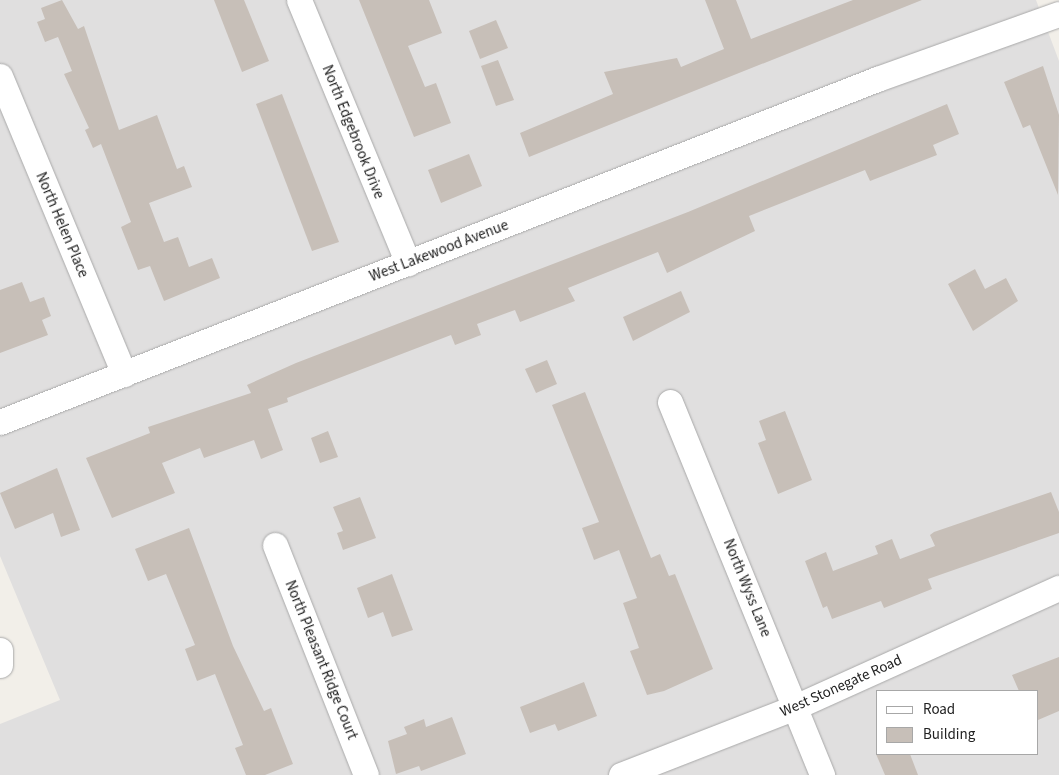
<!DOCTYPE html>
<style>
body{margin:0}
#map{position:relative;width:1059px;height:775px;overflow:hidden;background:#f2efe9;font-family:"Source Sans 3",sans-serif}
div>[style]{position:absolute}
.residential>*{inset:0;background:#e0dfdf}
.building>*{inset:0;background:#c7bfb8}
.roads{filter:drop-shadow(0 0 1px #a9a9a9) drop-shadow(0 0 1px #a9a9a9)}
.minor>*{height:25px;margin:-12.5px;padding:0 12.5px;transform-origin:12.5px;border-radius:12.5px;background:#fff}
span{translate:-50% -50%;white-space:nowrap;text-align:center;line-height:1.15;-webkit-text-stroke:4px #fff;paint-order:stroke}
.street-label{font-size:15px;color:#222}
.legend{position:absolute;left:876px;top:690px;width:162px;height:65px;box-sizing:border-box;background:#fff;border:1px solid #a7a7a7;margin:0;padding:6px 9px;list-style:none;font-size:15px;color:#222}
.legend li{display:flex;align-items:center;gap:10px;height:25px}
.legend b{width:25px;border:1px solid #a7a7a7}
</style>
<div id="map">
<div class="residential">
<i style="clip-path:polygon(evenodd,0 0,1036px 0,1059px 61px,1059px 775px,0 775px,0 724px,60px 700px,0 556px,0 0,878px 691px,1038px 691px,1038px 754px,878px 754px,878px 691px)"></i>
</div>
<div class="building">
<i style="clip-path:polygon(62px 0,78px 29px,84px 26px,119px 130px,157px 115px,177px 169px,184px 166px,192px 187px,149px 203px,164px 242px,178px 237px,189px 267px,212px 258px,220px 278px,164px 301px,150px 266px,138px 270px,121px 227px,131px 222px,101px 144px,93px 148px,85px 130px,89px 128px,64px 74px,72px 71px,58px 37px,45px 42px,37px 22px,45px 19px,41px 8px)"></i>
<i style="clip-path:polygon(214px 0,244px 0,269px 61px,242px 72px)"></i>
<i style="clip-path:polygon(359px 0,429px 0,442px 33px,408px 46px,425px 87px,436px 83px,451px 123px,414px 137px)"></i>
<i style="clip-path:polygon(705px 0,736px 0,751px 39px,853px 0,922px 0,529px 157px,520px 133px,613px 94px,604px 72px,677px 58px,681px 67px,724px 49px)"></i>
<i style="clip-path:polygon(496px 20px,508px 48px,480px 59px,469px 31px)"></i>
<i style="clip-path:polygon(498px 60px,514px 100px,496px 106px,481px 66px)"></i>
<i style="clip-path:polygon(1043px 66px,1059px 115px,1058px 195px,1030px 125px,1023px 128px,1004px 82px)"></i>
<i style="clip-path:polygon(282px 94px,339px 242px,312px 251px,256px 104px)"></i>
<i style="clip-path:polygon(947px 104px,959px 134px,933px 145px,937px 155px,870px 181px,865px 170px,749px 216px,755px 231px,667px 273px,658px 252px,568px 288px,575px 301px,520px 322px,515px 310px,477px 324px,481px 335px,455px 345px,451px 335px,287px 398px,288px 402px,268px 409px,283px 450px,261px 459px,254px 440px,204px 458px,200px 448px,162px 463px,175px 493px,112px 518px,86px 458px,150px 433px,148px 427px,251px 393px,247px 385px,296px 363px,688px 212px)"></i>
<i style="clip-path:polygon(469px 154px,482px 186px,441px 203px,428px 170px)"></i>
<i style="clip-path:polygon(975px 269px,985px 289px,1006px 278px,1018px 301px,973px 331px,948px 284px)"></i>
<i style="clip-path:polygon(22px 282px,30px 302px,44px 297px,51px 316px,42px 320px,48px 335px,0 353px,0 290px)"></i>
<i style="clip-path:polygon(681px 291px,690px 312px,633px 341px,623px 317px)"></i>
<i style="clip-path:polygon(547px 360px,557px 384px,536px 393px,525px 369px)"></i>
<i style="clip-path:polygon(585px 392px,651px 558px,660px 554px,669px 576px,675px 574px,713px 669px,664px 691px,647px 695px,630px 651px,639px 648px,623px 603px,637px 598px,619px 550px,594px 560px,582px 528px,599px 522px,552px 405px)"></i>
<i style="clip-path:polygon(785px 411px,812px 480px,778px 494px,758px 443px,766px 440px,759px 421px)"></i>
<i style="clip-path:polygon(328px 431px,338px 457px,320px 463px,311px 438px)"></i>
<i style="clip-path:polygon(57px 468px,80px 530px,61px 537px,53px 513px,15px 529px,0 493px)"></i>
<i style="clip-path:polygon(1051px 492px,1059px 512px,1059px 533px,928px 579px,932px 589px,884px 608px,881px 601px,832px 619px,827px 606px,823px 608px,805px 561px,826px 552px,833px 571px,878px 554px,875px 546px,892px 539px,900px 559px,935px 546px,930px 535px,934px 532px)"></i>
<i style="clip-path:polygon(360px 497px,376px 538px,343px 550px,337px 533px,343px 531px,333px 507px)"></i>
<i style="clip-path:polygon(189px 528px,233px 646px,264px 711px,271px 708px,293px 764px,265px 775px,246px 775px,235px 748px,243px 745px,215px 674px,197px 681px,185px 649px,195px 645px,166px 574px,148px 581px,135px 549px)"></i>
<i style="clip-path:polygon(392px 574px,413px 630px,392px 637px,383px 612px,368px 618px,357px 588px)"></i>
<i style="clip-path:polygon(1059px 657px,1059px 711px,1038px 720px,1038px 691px,1019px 691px,1012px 675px)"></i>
<i style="clip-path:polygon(584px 682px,597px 716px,558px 731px,555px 724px,530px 733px,520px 707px)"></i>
<i style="clip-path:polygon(452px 717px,466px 754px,421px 771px,419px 766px,396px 774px,388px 741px,407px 734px,404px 727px,424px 719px,426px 727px)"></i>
<i style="clip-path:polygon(876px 754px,910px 754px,918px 775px,885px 775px)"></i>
</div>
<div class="roads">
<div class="minor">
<i style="left:299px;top:0;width:285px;rotate:67.5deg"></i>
<i style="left:0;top:76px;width:323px;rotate:67.4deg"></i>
<i style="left:670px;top:402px;width:403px;rotate:67.8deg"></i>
<i style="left:0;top:422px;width:942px;rotate:-21.36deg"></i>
<i style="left:877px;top:79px;width:193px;rotate:-19.7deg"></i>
<i style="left:275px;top:545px;width:247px;rotate:68.4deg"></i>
<i style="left:0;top:650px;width:15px;rotate:90deg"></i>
<i style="left:621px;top:775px;width:187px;rotate:-21.3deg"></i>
<i style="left:795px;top:707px;width:290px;rotate:-24.3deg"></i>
</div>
</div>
<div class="street-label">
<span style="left:353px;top:132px;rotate:68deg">North Edgebrook Drive</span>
<span style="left:62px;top:225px;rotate:67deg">North Helen Place</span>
<span style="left:439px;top:251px;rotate:-21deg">West Lakewood Avenue</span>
<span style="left:747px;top:588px;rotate:68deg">North Wyss Lane</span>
<span style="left:321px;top:660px;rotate:68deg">North Pleasant Ridge Court</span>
<span style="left:841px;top:686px;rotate:-24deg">West Stonegate Road</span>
</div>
<ul class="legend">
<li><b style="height:6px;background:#fff"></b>Road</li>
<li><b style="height:14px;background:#c7bfb8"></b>Building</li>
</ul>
</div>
